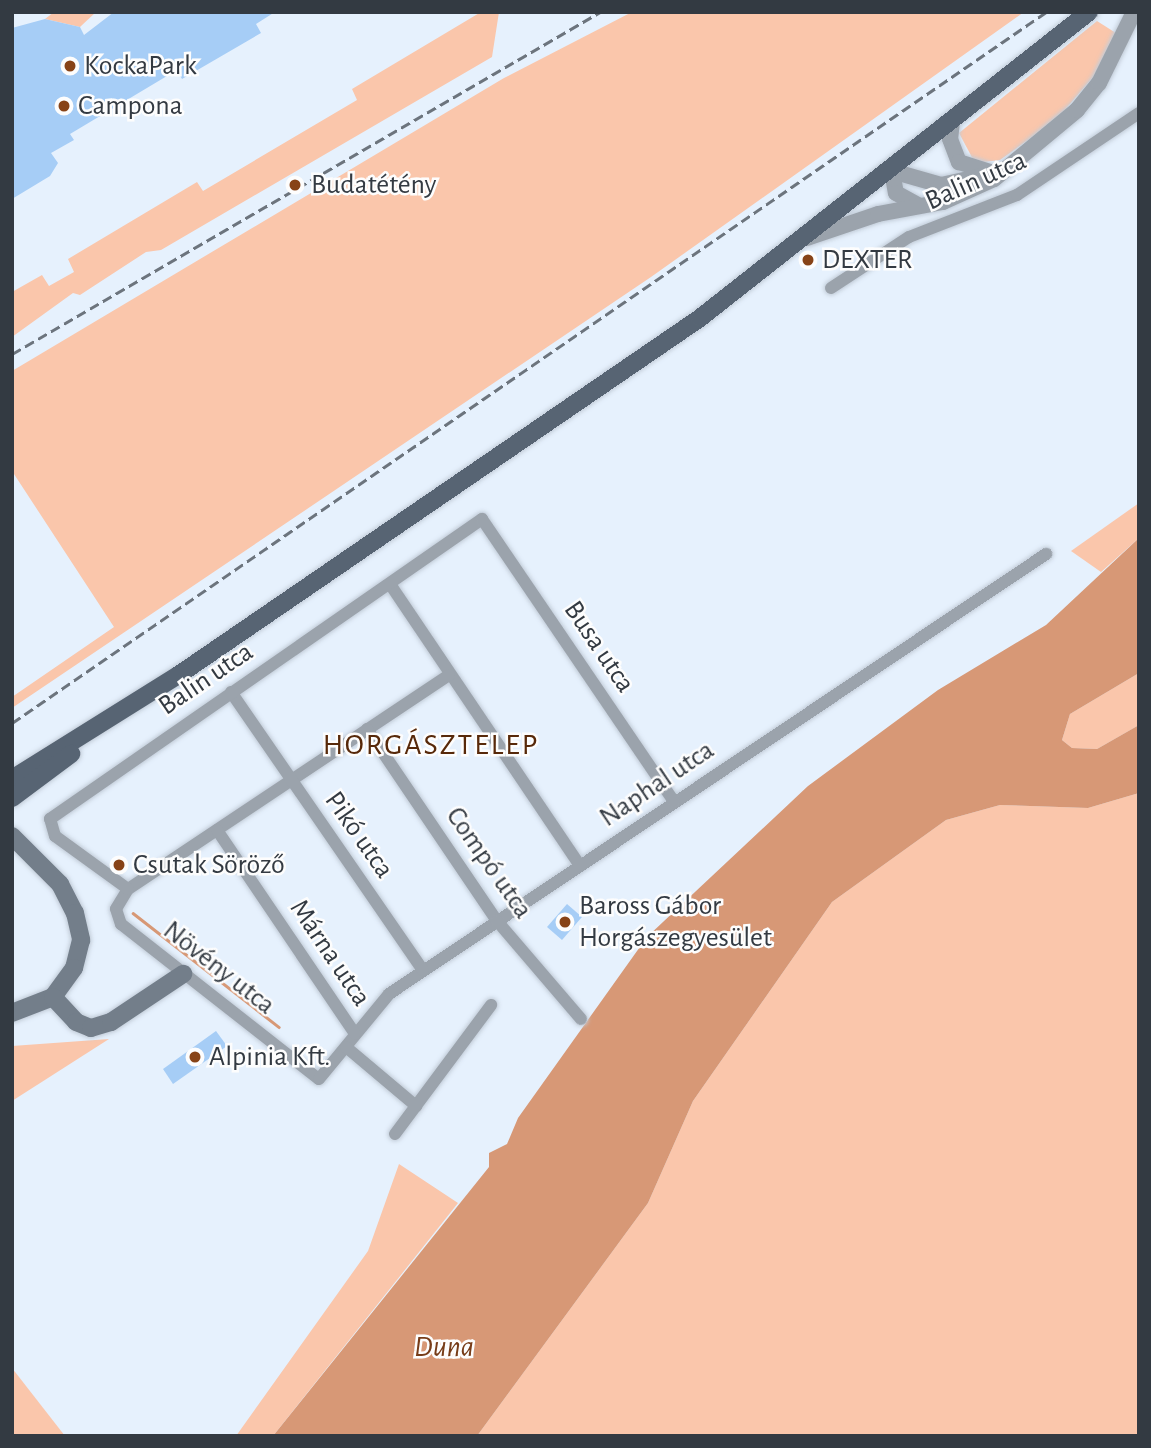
<!DOCTYPE html>
<meta charset="utf-8">
<style>
body{margin:0}
#map{position:relative;width:1151px;height:1448px;overflow:hidden;background:#e6f1fd;font-family:"Alegreya Sans",sans-serif}
div>[style]{position:absolute}
.green>*{inset:0;background:#fac6ab}
.water>*{inset:0;background:#d79876}
.stream>*{height:2.5px;margin:-1.25px;padding:0 1.25px;transform-origin:1.25px;border-radius:1.25px;background:#d79876}
.building>*{inset:0;background:#a6cdf6}
.roads{filter:drop-shadow(0 0 2px #c2ccd8) drop-shadow(0 0 2px #c2ccd8)}
.minor>*{height:12px;margin:-6px;padding:0 6px;transform-origin:6px;border-radius:6px;background:#9ba3ac}
.tertiary>*{height:16px;margin:-8px;padding:0 8px;transform-origin:8px;border-radius:8px;background:#9ba3ac}
.secondary>*{height:18px;margin:-9px;padding:0 9px;transform-origin:9px;border-radius:9px;background:#737e8a}
.primary>*{height:18px;margin:-9px;padding:0 9px;transform-origin:9px;border-radius:9px;background:#576473}
.rail>*{height:2.5px;margin-top:-1.25px;transform-origin:0;background:repeating-linear-gradient(90deg,#6c747d 0 10px,transparent 0 15px)}
.dots>*{width:19px;height:19px;translate:-50% -50%;box-sizing:border-box;border:4px solid #fdfdfd;border-radius:50%}
span{translate:-50% -50%;white-space:nowrap;text-align:center;line-height:1.15;-webkit-text-stroke:5px #fdfdfd;paint-order:stroke}
.poi-label{font-size:28px;color:#333a42}
.left{translate:0 -50%;text-align:left}
.street-label{font-size:28px;color:#333a42}
.neighbourhood-label{font-size:30px;color:#57290a;letter-spacing:2px}
.water-label{font-size:30px;color:#773c18;font-style:italic}
.frame{position:absolute;inset:0;border:14px solid #333a42;pointer-events:none}
</style>
<div id="map">
<div class="green">
<i style="clip-path:polygon(54px 12px,96px 12px,80px 27px,45px 19px)"></i>
<i style="clip-path:polygon(481px 12px,499px 12px,492px 57px,161px 250px,146px 252px,80px 295px,73px 293px,12px 337px,12px 292px,42px 275px,49px 286px,74px 272px,68px 259px,197px 182px,203px 191px,357px 100px,352px 89px)"></i>
<i style="clip-path:polygon(632px 12px,1024px 12px,651px 277px,12px 708px,12px 697px,114px 627px,12px 471px,12px 371px,504px 78px)"></i>
<i style="clip-path:polygon(1097px 21px,1119px 35px,1108px 60px,1056px 120px,1000px 160px,975px 163px,959px 133px)"></i>
<i style="clip-path:polygon(1139px 503px,1139px 538px,1101px 572px,1071px 551px)"></i>
<i style="clip-path:polygon(1139px 673px,1139px 725px,1097px 749px,1072px 748px,1062px 740px,1070px 714px)"></i>
<i style="clip-path:polygon(1139px 793px,1139px 1436px,477px 1436px,648px 1203px,693px 1101px,832px 902px,946px 820px,1000px 805px,1088px 808px)"></i>
<i style="clip-path:polygon(109px 1039px,12px 1101px,12px 1046px)"></i>
<i style="clip-path:polygon(399px 1164px,458px 1203px,273px 1436px,236px 1436px,368px 1251px)"></i>
<i style="clip-path:polygon(12px 1368px,65px 1436px,12px 1436px)"></i>
</div>
<div class="water">
<i style="clip-path:polygon(1139px 538px,1139px 673px,1070px 714px,1062px 740px,1072px 748px,1097px 749px,1139px 725px,1139px 793px,1088px 808px,1000px 805px,946px 820px,832px 902px,693px 1101px,648px 1203px,477px 1436px,273px 1436px,489px 1167px,489px 1153px,507px 1144px,518px 1118px,647px 937px,808px 786px,938px 690px,1046px 625px)"></i>
</div>
<div class="stream">
<i style="left:133px;top:913px;width:185px;rotate:38deg"></i>
</div>
<div class="building">
<i style="clip-path:polygon(114px 12px,275px 12px,256px 24px,261px 33px,182px 79px,177px 70px,70px 134px,74px 140px,51px 153px,58px 163px,50px 176px,12px 199px,12px 28px,45px 19px,80px 27px,84px 35px)"></i>
<i style="clip-path:polygon(567px 904px,582px 917px,562px 940px,547px 927px)"></i>
<i style="clip-path:polygon(216px 1031px,227px 1046px,173px 1084px,163px 1069px)"></i>
</div>
<div class="roads">
<div class="minor">
<i style="left:831px;top:288px;width:93px;rotate:-33.2deg"></i>
<i style="left:909px;top:237px;width:116px;rotate:-21.3deg"></i>
<i style="left:1017px;top:195px;width:147px;rotate:-33.9deg"></i>
<i style="left:390px;top:584px;width:340px;rotate:56deg"></i>
<i style="left:449px;top:675px;width:386px;rotate:146.3deg"></i>
<i style="left:128px;top:889px;width:23px;rotate:121deg"></i>
<i style="left:116px;top:909px;width:16px;rotate:72deg"></i>
<i style="left:121px;top:924px;width:251px;rotate:38.1deg"></i>
<i style="left:319px;top:1079px;width:110px;rotate:-50.5deg"></i>
<i style="left:389px;top:994px;width:791px;rotate:-33.81deg"></i>
<i style="left:231px;top:692px;width:338px;rotate:55.4deg"></i>
<i style="left:367px;top:729px;width:232px;rotate:55.9deg"></i>
<i style="left:497px;top:921px;width:129px;rotate:49.4deg"></i>
<i style="left:217px;top:830px;width:246px;rotate:55.9deg"></i>
<i style="left:128px;top:889px;width:90px;rotate:-144deg"></i>
<i style="left:55px;top:836px;width:18px;rotate:-106deg"></i>
<i style="left:50px;top:819px;width:526px;rotate:-34.78deg"></i>
<i style="left:482px;top:519px;width:342px;rotate:55.8deg"></i>
<i style="left:346px;top:1047px;width:92px;rotate:40.1deg"></i>
<i style="left:395px;top:1134px;width:161px;rotate:-53.3deg"></i>
</div>
<div class="tertiary">
<i style="left:952px;top:121px;width:18px;rotate:96deg"></i>
<i style="left:950px;top:139px;width:25px;rotate:69deg"></i>
<i style="left:959px;top:162px;width:33px;rotate:18deg"></i>
<i style="left:892px;top:171px;width:51px;rotate:15.9deg"></i>
<i style="left:941px;top:185px;width:42px;rotate:-12.4deg"></i>
<i style="left:892px;top:171px;width:22px;rotate:80deg"></i>
<i style="left:896px;top:193px;width:26px;rotate:29deg"></i>
<i style="left:807px;top:238px;width:75px;rotate:-18.7deg"></i>
<i style="left:878px;top:214px;width:66px;rotate:-10.5deg"></i>
<i style="left:943px;top:202px;width:56px;rotate:-24.3deg"></i>
<i style="left:994px;top:179px;width:108px;rotate:-39.7deg"></i>
<i style="left:1077px;top:110px;width:35px;rotate:-51deg"></i>
<i style="left:1099px;top:83px;width:79px;rotate:-63.8deg"></i>
</div>
<div class="secondary">
<i style="left:12px;top:836px;width:68px;rotate:45deg"></i>
<i style="left:60px;top:884px;width:33px;rotate:63deg"></i>
<i style="left:75px;top:913px;width:28px;rotate:77deg"></i>
<i style="left:81px;top:940px;width:29px;rotate:104deg"></i>
<i style="left:74px;top:968px;width:36px;rotate:126deg"></i>
<i style="left:53px;top:997px;width:44px;rotate:158.7deg"></i>
<i style="left:53px;top:997px;width:34px;rotate:47deg"></i>
<i style="left:76px;top:1022px;width:16px;rotate:22deg"></i>
<i style="left:91px;top:1028px;width:21px;rotate:-17deg"></i>
<i style="left:111px;top:1022px;width:87px;rotate:-33.7deg"></i>
</div>
<div class="primary">
<i style="left:12px;top:779px;width:195px;rotate:-32deg"></i>
<i style="left:177px;top:676px;width:634px;rotate:-34.39deg"></i>
<i style="left:700px;top:318px;width:495px;rotate:-38.2deg"></i>
<i style="left:12px;top:798px;width:74px;rotate:-36.7deg"></i>
</div>
</div>
<div class="rail">
<i style="left:12px;top:354px;width:680px;rotate:-30.18deg"></i>
<i style="left:12px;top:723px;width:1255px;rotate:-34.51deg"></i>
</div>
<div class="dots">
<i style="left:70px;top:66px;background:#874317"></i>
<i style="left:64px;top:106px;background:#874317"></i>
<i style="left:295px;top:185px;background:#874317"></i>
<i style="left:808px;top:260px;background:#874317"></i>
<i style="left:119px;top:865px;background:#874317"></i>
<i style="left:565px;top:922px;background:#874317"></i>
<i style="left:195px;top:1057px;background:#874317"></i>
</div>
<div class="poi-label">
<span class="left" style="left:84px;top:66px">KockaPark</span>
<span class="left" style="left:78px;top:106px">Campona</span>
<span class="left" style="left:311px;top:185px">Budatétény</span>
<span class="left" style="left:822px;top:260px">DEXTER</span>
<span class="left" style="left:133px;top:865px">Csutak Söröző</span>
<span class="left" style="left:579px;top:922px">Baross Gábor<br>Horgászegyesület</span>
<span class="left" style="left:209px;top:1057px">Alpinia Kft.</span>
</div>
<div class="street-label">
<span style="left:976px;top:181px;rotate:-24deg">Balin utca</span>
<span style="left:599px;top:647px;rotate:56deg">Busa utca</span>
<span style="left:206px;top:679px;rotate:-34deg">Balin utca</span>
<span style="left:657px;top:784px;rotate:-34deg">Naphal utca</span>
<span style="left:359px;top:835px;rotate:55deg">Pikó utca</span>
<span style="left:489px;top:863px;rotate:55deg">Compó utca</span>
<span style="left:330px;top:953px;rotate:56deg">Márna utca</span>
<span style="left:219px;top:968px;rotate:38deg">Növény utca</span>
</div>
<div class="neighbourhood-label">
<span style="left:431px;top:745px">HORGÁSZTELEP</span>
</div>
<div class="water-label">
<span style="left:444px;top:1347px">Duna</span>
</div>
<div class="frame"></div>
</div>
